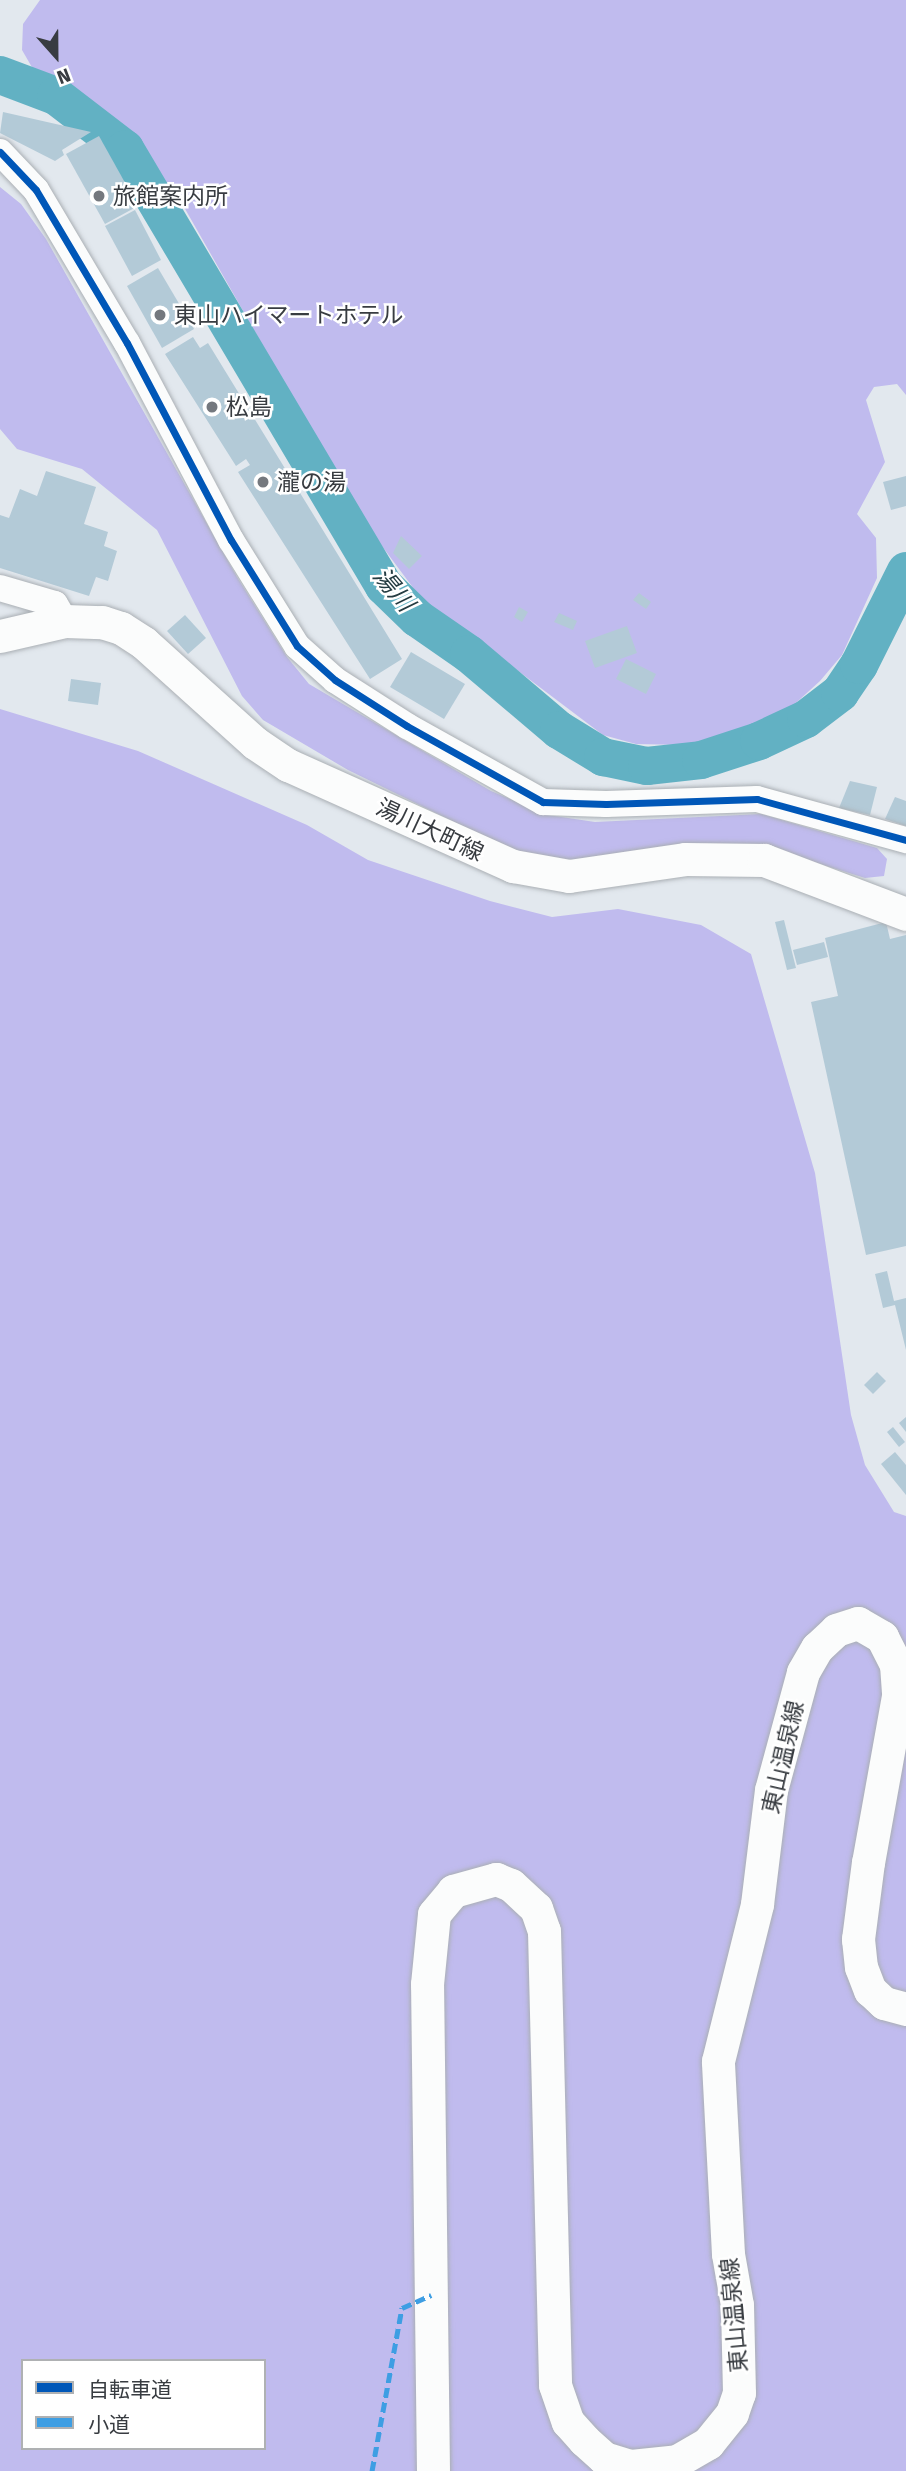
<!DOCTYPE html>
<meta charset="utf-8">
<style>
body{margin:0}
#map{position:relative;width:906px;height:2471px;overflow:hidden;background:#e2e8ee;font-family:"Fira Sans","Noto Sans JP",sans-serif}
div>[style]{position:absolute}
.forest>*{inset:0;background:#c0bbee}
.river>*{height:38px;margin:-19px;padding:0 19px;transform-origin:19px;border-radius:19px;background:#62b1c3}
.building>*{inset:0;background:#b3cad7}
.roads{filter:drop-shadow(0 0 2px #aaafb4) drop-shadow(0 0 2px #aaafb4)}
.minor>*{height:26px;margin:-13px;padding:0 13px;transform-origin:13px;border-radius:13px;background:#fbfcfc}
.major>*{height:33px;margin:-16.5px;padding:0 16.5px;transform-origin:16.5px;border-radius:16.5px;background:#fbfcfc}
.quiet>*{height:5px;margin-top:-2.5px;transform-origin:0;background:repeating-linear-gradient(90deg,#3e9ee3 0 10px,transparent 0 15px)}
.cycleway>*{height:7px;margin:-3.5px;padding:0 3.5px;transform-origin:3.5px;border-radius:3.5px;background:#0057b8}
.dots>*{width:19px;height:19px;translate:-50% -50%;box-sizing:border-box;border:4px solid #fff;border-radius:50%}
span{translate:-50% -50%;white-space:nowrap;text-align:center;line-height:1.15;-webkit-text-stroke:5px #fff;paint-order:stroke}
.poi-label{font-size:23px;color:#383c41}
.left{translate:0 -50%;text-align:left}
.street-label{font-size:23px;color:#383c41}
.water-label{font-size:24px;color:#243c42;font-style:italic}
.legend{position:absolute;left:21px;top:2359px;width:245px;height:91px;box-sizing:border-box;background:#fff;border:2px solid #afb1b3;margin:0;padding:9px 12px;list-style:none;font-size:21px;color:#383c41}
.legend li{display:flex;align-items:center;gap:14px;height:35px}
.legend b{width:35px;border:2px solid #afb1b3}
.north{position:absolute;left:21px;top:21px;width:70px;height:70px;-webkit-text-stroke:5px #fff;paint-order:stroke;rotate:159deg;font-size:19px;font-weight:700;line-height:28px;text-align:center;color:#383c41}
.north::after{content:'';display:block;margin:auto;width:24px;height:32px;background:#383c41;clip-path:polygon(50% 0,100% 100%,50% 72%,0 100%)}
</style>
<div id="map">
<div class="forest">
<i style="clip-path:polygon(40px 0,906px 0,906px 395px,897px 384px,874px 387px,866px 400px,885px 462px,857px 514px,876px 538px,877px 578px,842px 655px,820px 681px,787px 711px,736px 732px,684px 745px,636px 744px,603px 735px,420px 597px,361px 518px,176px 193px,119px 132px,33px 69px,22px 50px,23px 24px)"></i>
<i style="clip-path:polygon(0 187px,21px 204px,46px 239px,237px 577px,287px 657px,309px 684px,491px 791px,548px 815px,595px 822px,761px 814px,877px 848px,887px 859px,884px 876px,865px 878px,798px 857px,576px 861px,526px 857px,348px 770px,263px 720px,242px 696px,157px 530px,82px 469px,17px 449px,0 429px)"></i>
<i style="clip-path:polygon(evenodd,0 709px,138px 751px,307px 825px,368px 860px,490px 901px,552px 917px,618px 909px,701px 925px,751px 954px,815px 1173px,851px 1415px,865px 1465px,894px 1512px,906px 1516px,906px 2471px,0 2471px,0 709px,23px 2361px,264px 2361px,264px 2448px,23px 2448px,23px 2361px)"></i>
</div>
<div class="river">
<i style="left:0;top:75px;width:60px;rotate:20.6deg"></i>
<i style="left:56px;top:96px;width:87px;rotate:37.5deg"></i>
<i style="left:125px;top:149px;width:508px;rotate:59.35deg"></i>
<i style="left:384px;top:586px;width:46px;rotate:44.1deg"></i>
<i style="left:417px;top:618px;width:63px;rotate:34.7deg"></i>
<i style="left:469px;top:654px;width:118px;rotate:40.2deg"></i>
<i style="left:559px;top:730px;width:52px;rotate:31.5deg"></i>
<i style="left:603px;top:757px;width:45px;rotate:11.6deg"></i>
<i style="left:647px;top:766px;width:54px;rotate:-6.3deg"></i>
<i style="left:701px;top:760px;width:61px;rotate:-18.1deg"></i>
<i style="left:759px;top:741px;width:52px;rotate:-25.1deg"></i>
<i style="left:806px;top:719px;width:43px;rotate:-37.4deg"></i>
<i style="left:840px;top:693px;width:34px;rotate:-56deg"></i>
<i style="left:859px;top:665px;width:105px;rotate:-63.4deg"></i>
</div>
<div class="building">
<i style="clip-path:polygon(3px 112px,91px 132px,62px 150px,64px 155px,55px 161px,0 133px)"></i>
<i style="clip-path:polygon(99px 136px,138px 206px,105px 224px,66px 154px)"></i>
<i style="clip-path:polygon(135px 210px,161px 260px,132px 276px,105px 226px)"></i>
<i style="clip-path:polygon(158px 268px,194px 329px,162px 348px,127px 286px)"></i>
<i style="clip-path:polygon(193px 337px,200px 348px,208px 343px,402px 659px,370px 679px,238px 472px,250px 465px,246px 459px,236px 466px,165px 354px)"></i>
<i style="clip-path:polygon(46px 471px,96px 487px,84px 524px,108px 532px,104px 546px,117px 551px,108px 581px,96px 577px,89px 596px,0 568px,0 515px,9px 518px,20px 489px,37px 496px)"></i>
<i style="clip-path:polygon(906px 476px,906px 506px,891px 510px,883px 482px)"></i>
<i style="clip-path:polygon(401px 536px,422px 556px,409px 569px,393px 553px)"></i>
<i style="clip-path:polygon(639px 593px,651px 602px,646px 609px,633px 600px)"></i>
<i style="clip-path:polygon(519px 607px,528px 612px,522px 622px,514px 617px)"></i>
<i style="clip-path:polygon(559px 613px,577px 621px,573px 630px,554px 622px)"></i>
<i style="clip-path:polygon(185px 615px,206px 638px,188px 654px,167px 631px)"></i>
<i style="clip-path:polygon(627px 626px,637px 653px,595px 668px,585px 641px)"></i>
<i style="clip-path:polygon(411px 652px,465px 684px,444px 719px,390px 687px)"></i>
<i style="clip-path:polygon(626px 659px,656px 674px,646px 694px,616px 679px)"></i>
<i style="clip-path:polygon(71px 679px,101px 683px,98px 705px,68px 701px)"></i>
<i style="clip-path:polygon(850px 781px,877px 787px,870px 815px,839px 808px)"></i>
<i style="clip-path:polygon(895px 797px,906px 801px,906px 826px,885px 819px)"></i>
<i style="clip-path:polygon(784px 920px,796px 968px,787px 970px,775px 922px)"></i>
<i style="clip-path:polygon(886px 922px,890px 939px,906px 935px,906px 1246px,866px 1255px,811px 1002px,838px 996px,825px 938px)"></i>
<i style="clip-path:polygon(824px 942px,828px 957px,797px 965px,793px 950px)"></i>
<i style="clip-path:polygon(887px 1271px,894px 1301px,906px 1298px,906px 1350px,895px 1305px,883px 1308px,875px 1274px)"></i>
<i style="clip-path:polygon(877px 1372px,886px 1381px,873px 1394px,864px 1385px)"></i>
<i style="clip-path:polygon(906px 1417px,906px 1432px,899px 1423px)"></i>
<i style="clip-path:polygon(893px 1427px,905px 1442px,899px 1447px,887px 1432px)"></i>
<i style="clip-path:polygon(895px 1452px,906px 1465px,906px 1495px,881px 1464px)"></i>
</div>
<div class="roads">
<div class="minor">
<i style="left:0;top:152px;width:52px;rotate:46.5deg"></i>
<i style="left:36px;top:190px;width:178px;rotate:59.3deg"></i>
<i style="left:127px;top:343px;width:223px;rotate:62.2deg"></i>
<i style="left:231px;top:540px;width:125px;rotate:58.1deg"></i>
<i style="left:297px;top:646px;width:51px;rotate:41.8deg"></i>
<i style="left:335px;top:680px;width:85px;rotate:32.6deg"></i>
<i style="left:407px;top:726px;width:156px;rotate:29.2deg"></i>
<i style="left:543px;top:802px;width:63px;rotate:1.8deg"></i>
<i style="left:606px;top:804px;width:151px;rotate:-1.9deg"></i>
<i style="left:757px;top:799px;width:155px;rotate:15.4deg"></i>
<i style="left:0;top:588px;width:57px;rotate:16.2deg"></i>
<i style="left:55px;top:604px;width:20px;rotate:60deg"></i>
</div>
<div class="major">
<i style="left:0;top:636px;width:67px;rotate:-13deg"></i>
<i style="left:65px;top:621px;width:37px;rotate:2deg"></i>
<i style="left:102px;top:622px;width:20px;rotate:18deg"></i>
<i style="left:121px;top:628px;width:27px;rotate:33deg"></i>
<i style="left:144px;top:643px;width:149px;rotate:42deg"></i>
<i style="left:255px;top:743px;width:40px;rotate:34deg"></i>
<i style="left:288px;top:765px;width:247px;rotate:24.2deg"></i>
<i style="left:513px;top:866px;width:57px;rotate:10.1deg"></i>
<i style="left:569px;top:876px;width:117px;rotate:-8.3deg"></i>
<i style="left:685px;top:859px;width:79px;rotate:0.7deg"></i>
<i style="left:764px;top:860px;width:152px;rotate:20.8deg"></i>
<i style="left:433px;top:2471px;width:487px;rotate:-90.7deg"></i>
<i style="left:427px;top:1984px;width:70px;rotate:-84.3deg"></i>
<i style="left:434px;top:1914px;width:30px;rotate:-50deg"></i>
<i style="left:453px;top:1891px;width:45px;rotate:-15.6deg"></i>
<i style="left:496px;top:1879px;width:16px;rotate:22deg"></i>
<i style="left:511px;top:1885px;width:34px;rotate:43deg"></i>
<i style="left:536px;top:1908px;width:24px;rotate:71deg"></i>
<i style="left:544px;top:1931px;width:454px;rotate:88.6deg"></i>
<i style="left:555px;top:2385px;width:39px;rotate:71deg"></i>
<i style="left:568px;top:2422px;width:24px;rotate:48deg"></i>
<i style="left:584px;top:2440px;width:27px;rotate:42deg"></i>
<i style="left:604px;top:2458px;width:28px;rotate:17deg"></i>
<i style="left:631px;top:2466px;width:46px;rotate:-6.2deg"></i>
<i style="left:677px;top:2461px;width:36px;rotate:-30deg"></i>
<i style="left:708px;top:2443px;width:38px;rotate:-51deg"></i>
<i style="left:732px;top:2413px;width:21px;rotate:-71deg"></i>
<i style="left:739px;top:2393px;width:88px;rotate:-91.3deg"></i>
<i style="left:737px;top:2305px;width:52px;rotate:-100deg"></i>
<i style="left:728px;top:2254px;width:193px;rotate:-93deg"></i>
<i style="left:718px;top:2061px;width:162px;rotate:-76deg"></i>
<i style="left:757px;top:1904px;width:115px;rotate:-83deg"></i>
<i style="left:771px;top:1790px;width:122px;rotate:-74.8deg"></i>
<i style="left:803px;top:1672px;width:28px;rotate:-60deg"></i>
<i style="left:817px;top:1648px;width:26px;rotate:-43deg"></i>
<i style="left:836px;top:1630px;width:23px;rotate:-18deg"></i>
<i style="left:858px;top:1623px;width:28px;rotate:30deg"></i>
<i style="left:882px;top:1637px;width:30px;rotate:63deg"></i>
<i style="left:896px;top:1664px;width:32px;rotate:86deg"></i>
<i style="left:898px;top:1696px;width:169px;rotate:100.2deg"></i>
<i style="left:868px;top:1862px;width:78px;rotate:97.4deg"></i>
<i style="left:858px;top:1939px;width:28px;rotate:84deg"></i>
<i style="left:861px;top:1967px;width:25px;rotate:69deg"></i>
<i style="left:870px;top:1990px;width:19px;rotate:43deg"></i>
<i style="left:884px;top:2003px;width:23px;rotate:15deg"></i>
</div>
</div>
<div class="quiet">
<i style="left:372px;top:2471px;width:166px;rotate:-79.6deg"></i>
<i style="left:402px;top:2308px;width:32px;rotate:-24deg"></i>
</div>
<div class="cycleway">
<i style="left:0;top:152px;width:52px;rotate:46.5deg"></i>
<i style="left:36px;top:190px;width:178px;rotate:59.3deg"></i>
<i style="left:127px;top:343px;width:223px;rotate:62.2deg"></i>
<i style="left:231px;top:540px;width:125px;rotate:58.1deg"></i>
<i style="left:297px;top:646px;width:51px;rotate:41.8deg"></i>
<i style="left:335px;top:680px;width:85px;rotate:32.6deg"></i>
<i style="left:407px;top:726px;width:156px;rotate:29.2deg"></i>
<i style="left:543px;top:802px;width:63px;rotate:1.8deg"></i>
<i style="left:606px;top:804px;width:151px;rotate:-1.9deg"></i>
<i style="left:757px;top:799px;width:155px;rotate:15.4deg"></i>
</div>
<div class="dots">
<i style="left:99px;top:196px;background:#74787e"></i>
<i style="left:160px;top:315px;background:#74787e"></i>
<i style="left:212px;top:407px;background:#74787e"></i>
<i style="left:263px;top:482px;background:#74787e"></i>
</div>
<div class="poi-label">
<span class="left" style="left:113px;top:196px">旅館案内所</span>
<span class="left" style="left:174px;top:315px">東山ハイマートホテル</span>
<span class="left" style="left:226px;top:407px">松島</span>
<span class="left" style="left:277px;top:482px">瀧の湯</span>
</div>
<div class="street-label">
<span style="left:430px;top:830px;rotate:25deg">湯川大町線</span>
<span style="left:783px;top:1757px;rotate:-77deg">東山温泉線</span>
<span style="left:734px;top:2315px;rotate:-95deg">東山温泉線</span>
</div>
<div class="water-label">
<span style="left:393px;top:590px;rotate:50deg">湯川</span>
</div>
<ul class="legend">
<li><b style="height:9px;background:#0057b8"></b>自転車道</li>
<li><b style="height:9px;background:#3e9ee3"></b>小道</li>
</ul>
<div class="north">N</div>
</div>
